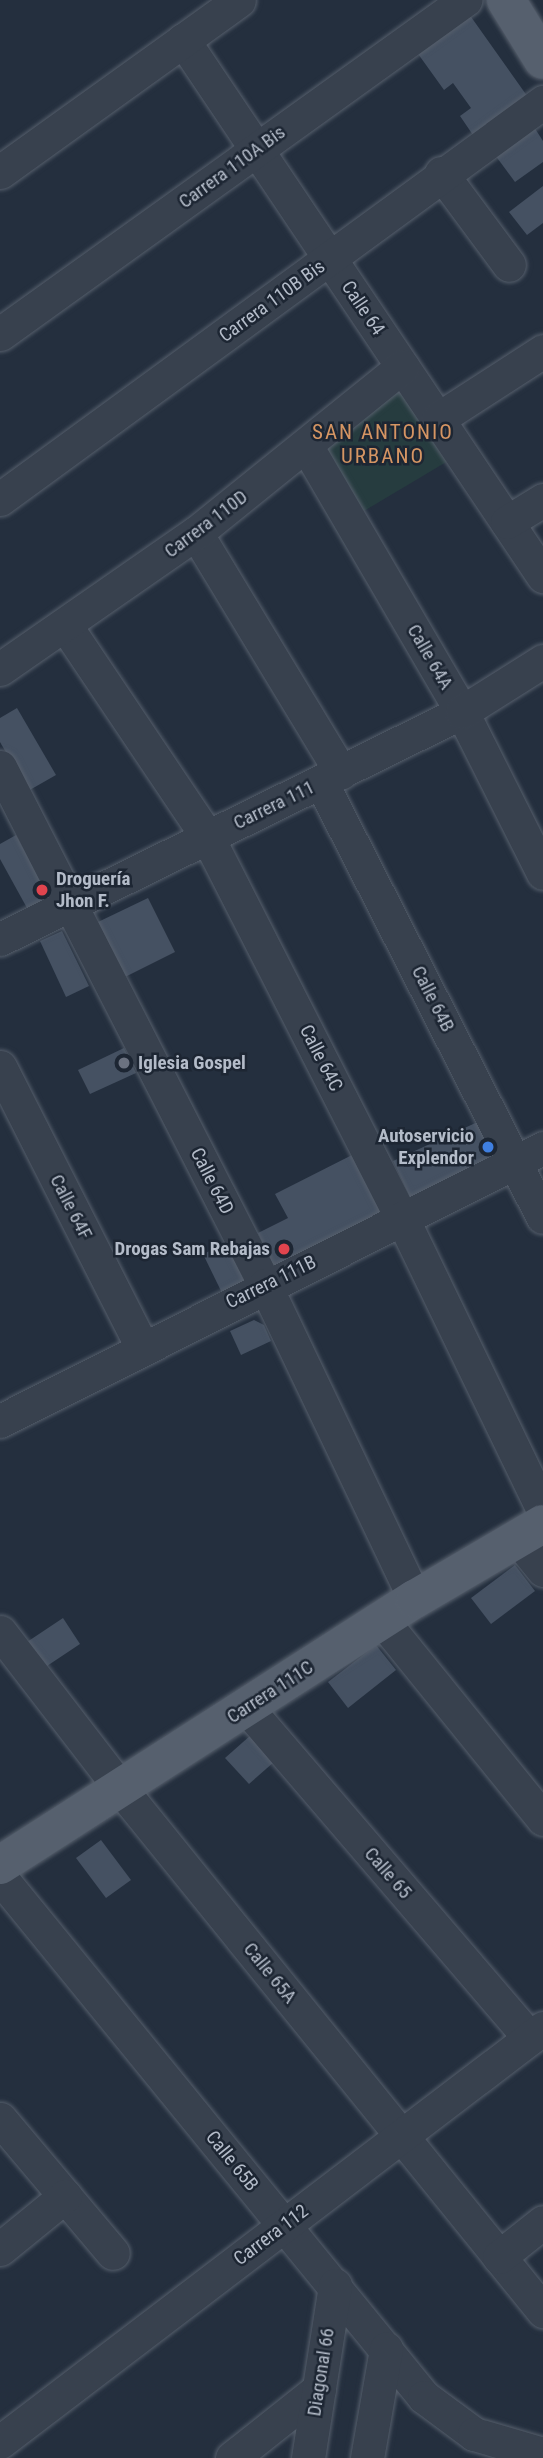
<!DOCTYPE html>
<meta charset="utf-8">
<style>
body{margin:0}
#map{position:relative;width:543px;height:2458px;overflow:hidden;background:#242f3e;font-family:"Roboto Condensed",sans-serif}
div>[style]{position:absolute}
.green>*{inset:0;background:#263c3f}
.building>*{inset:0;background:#455162}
.roads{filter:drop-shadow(0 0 2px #565f6c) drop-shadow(0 0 2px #565f6c)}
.minor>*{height:33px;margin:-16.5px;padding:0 16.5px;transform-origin:16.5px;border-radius:16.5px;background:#38414e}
.major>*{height:38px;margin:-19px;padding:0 19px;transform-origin:19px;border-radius:19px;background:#56606e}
.dots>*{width:19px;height:19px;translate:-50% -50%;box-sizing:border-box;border:4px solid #1d2633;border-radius:50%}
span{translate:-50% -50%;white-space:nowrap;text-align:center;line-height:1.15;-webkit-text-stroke:5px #1d2633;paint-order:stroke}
.street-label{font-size:19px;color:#b4bcc9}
.poi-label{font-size:19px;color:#b4bcc9;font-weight:700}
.left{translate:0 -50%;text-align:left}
.right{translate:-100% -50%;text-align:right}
.neighbourhood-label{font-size:21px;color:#d59563;letter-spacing:2px}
</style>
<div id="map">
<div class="green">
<i style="clip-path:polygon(403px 382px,453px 458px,364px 511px,320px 447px)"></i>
</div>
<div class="building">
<i style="clip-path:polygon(469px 14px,530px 100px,475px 138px,460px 116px,471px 108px,453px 83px,444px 90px,416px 51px)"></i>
<i style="clip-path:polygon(534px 127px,543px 141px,543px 162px,515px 182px,495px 155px)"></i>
<i style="clip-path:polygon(543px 186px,543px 223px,527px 235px,509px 212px)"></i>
<i style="clip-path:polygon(17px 708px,56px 775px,28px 791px,0 742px,0 718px)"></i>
<i style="clip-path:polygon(16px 835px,49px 897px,27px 908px,0 859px,0 844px)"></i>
<i style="clip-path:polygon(148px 898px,175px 952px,125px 977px,98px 922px)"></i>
<i style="clip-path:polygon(62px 931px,89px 986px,66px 997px,40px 941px)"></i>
<i style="clip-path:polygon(124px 1048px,136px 1073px,90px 1094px,78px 1070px)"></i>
<i style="clip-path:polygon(484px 1119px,502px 1155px,411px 1199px,393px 1161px)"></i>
<i style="clip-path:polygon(354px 1154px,385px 1214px,275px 1269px,258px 1233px,288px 1218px,275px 1194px)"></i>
<i style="clip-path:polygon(227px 1243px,247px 1284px,223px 1295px,203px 1254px)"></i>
<i style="clip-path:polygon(254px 1320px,264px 1325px,271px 1341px,241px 1355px,230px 1331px)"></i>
<i style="clip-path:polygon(515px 1565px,535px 1591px,491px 1624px,471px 1598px)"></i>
<i style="clip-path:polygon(63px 1618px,80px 1644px,44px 1668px,27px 1642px)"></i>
<i style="clip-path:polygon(376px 1645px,396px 1670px,348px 1708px,328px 1682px)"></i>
<i style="clip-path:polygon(251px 1735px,274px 1762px,249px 1784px,225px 1758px)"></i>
<i style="clip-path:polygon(101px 1840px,131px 1880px,106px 1898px,76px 1858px)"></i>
</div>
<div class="roads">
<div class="minor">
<i style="left:183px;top:40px;width:646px;rotate:56.11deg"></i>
<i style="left:0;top:172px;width:294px;rotate:-35.7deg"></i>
<i style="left:441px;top:173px;width:114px;rotate:53.5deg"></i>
<i style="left:0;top:334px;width:573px;rotate:-35.69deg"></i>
<i style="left:438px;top:419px;width:125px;rotate:-32.9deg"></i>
<i style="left:307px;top:447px;width:307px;rotate:59.7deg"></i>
<i style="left:462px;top:712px;width:180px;rotate:63.3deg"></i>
<i style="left:0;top:499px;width:673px;rotate:-36.17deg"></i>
<i style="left:507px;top:522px;width:42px;rotate:-31.4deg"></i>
<i style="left:196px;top:533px;width:280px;rotate:58.8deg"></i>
<i style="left:65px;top:625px;width:257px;rotate:56.1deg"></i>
<i style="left:208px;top:838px;width:427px;rotate:63deg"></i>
<i style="left:402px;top:1218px;width:324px;rotate:64.2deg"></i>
<i style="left:0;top:669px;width:239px;rotate:-34.8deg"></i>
<i style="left:196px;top:533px;width:265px;rotate:-38.9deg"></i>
<i style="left:0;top:767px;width:582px;rotate:62.91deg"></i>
<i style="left:265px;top:1285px;width:348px;rotate:64.5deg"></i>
<i style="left:321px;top:782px;width:488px;rotate:63deg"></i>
<i style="left:0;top:939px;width:515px;rotate:-26.17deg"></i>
<i style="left:462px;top:712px;width:96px;rotate:-32.2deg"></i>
<i style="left:0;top:1067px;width:314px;rotate:63.1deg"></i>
<i style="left:0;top:1421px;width:608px;rotate:-26.69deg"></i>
<i style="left:518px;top:1539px;width:40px;rotate:51deg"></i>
<i style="left:382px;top:1620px;width:256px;rotate:51deg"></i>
<i style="left:0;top:1632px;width:197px;rotate:52.4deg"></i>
<i style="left:120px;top:1788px;width:673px;rotate:51.03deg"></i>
<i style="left:246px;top:1707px;width:436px;rotate:49.4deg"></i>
<i style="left:0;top:1877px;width:671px;rotate:50.81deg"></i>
<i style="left:424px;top:2397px;width:62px;rotate:36.5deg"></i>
<i style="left:474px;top:2434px;width:72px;rotate:16.2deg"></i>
<i style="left:0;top:2119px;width:175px;rotate:49.9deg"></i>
<i style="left:0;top:2249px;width:84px;rotate:-39.2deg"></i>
<i style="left:499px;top:2257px;width:56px;rotate:-38.5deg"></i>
<i style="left:0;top:2442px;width:683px;rotate:-37.32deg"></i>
<i style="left:232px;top:2458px;width:111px;rotate:-38.4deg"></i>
<i style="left:308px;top:2458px;width:175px;rotate:-81.1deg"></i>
<i style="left:367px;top:2458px;width:111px;rotate:-80.1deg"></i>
</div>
<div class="major">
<i style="left:506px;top:0;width:70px;rotate:58.3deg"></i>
<i style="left:0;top:1865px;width:493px;rotate:-32.7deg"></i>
<i style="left:415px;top:1599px;width:148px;rotate:-30.4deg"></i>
</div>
</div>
<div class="dots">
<i style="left:42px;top:890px;background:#e0444e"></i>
<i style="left:124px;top:1063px;background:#6b7280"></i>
<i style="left:488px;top:1147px;background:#3f7fe0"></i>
<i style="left:284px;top:1249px;background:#e0444e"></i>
</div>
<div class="street-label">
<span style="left:232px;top:167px;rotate:-36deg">Carrera 110A Bis</span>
<span style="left:272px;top:301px;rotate:-36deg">Carrera 110B Bis</span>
<span style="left:363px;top:308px;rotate:56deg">Calle 64</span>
<span style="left:206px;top:524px;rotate:-37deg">Carrera 110D</span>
<span style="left:430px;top:657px;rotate:60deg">Calle 64A</span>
<span style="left:274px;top:805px;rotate:-26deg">Carrera 111</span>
<span style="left:433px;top:999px;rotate:63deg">Calle 64B</span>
<span style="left:321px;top:1058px;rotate:63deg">Calle 64C</span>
<span style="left:212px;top:1181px;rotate:63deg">Calle 64D</span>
<span style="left:71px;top:1207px;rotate:63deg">Calle 64F</span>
<span style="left:271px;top:1282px;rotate:-26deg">Carrera 111B</span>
<span style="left:270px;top:1692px;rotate:-33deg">Carrera 111C</span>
<span style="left:388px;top:1873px;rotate:49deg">Calle 65</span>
<span style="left:270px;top:1973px;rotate:51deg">Calle 65A</span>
<span style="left:232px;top:2161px;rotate:51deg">Calle 65B</span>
<span style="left:271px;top:2235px;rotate:-37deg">Carrera 112</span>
<span style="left:321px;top:2372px;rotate:-81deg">Diagonal 66</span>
</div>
<div class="poi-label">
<span class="left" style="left:56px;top:890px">Droguería<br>Jhon F.</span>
<span class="left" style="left:138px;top:1063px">Iglesia Gospel</span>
<span class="right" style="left:474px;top:1147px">Autoservicio<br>Explendor</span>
<span class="right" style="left:270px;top:1249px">Drogas Sam Rebajas</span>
</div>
<div class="neighbourhood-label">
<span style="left:383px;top:444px">SAN ANTONIO<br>URBANO</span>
</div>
</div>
